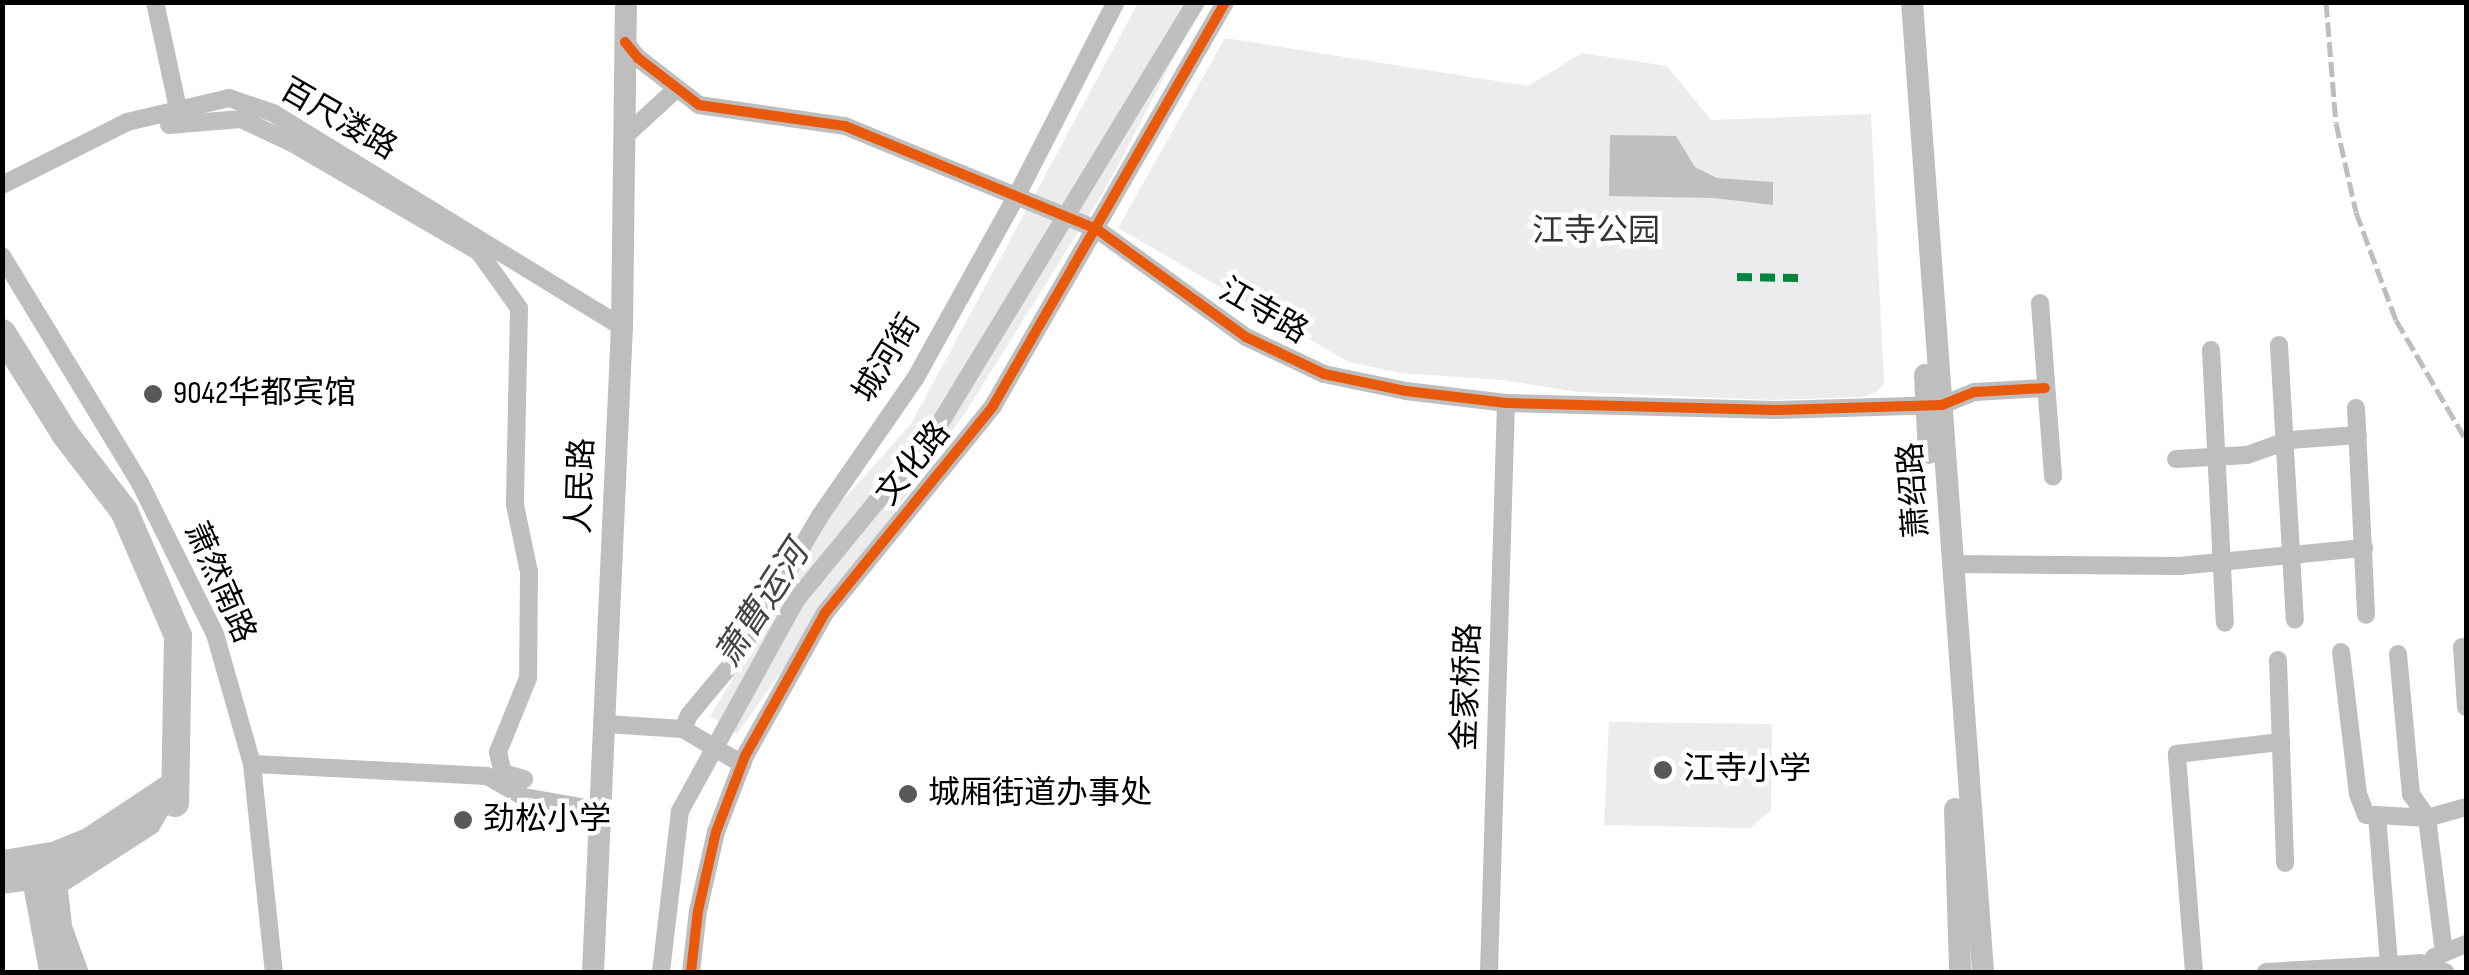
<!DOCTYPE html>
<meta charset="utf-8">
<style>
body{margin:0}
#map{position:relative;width:2469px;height:975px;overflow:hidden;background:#fff;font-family:"Sofia Sans Condensed","Noto Sans SC",sans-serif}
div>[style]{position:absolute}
.green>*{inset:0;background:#ececec}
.water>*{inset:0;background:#bfbfbf}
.canal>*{height:18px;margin:-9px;padding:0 9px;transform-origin:9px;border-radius:9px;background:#bfbfbf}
.river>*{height:28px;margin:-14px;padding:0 14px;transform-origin:14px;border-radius:14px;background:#bfbfbf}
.minor>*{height:18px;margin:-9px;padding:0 9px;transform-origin:9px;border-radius:9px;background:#bebebe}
.major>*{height:22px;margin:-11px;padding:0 11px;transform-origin:11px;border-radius:11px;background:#bebebe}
.rail>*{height:5px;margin-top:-2.5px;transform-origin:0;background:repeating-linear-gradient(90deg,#bebebe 0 15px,transparent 0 20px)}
.quiet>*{height:8px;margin-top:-4px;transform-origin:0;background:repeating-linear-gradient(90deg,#00873e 0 15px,transparent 0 23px)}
.cycleway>*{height:10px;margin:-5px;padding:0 5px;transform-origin:5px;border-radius:5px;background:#e8590c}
.dots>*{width:28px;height:28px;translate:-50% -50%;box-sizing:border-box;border:5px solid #fff;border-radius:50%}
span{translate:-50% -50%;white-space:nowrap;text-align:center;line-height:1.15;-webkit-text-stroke:9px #fff;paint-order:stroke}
.street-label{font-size:32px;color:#000}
.park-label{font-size:32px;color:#333}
.poi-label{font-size:32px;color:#000}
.left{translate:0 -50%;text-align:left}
.water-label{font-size:35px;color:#444;font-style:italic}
.frame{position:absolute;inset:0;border:5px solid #000;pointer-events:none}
</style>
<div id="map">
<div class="green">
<i style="clip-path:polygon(1138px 3px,1203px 3px,1107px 186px,965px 413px,737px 734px,710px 716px,835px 509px,911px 424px)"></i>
<i style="clip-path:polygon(1225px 38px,1528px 86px,1582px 53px,1667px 66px,1711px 120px,1871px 114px,1884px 384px,1875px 393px,1861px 397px,1774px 400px,1578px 392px,1502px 380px,1399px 373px,1349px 362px,1118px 228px)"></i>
<i style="clip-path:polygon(1609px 722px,1772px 724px,1771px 810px,1750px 828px,1604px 825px)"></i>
</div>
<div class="water">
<i style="clip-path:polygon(1610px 135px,1676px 136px,1695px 167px,1717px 178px,1773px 182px,1773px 205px,1714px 198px,1609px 196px)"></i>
<i style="clip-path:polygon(175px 768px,175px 803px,158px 832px,68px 890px,72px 925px,89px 972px,39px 972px,24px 891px,3px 894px,3px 850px,51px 842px,83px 829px)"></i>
</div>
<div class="canal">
<i style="left:169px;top:125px;width:72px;rotate:-4.8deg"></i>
<i style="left:241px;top:119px;width:56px;rotate:25.2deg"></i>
<i style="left:292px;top:143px;width:216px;rotate:30.2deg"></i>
<i style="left:479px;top:252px;width:69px;rotate:54.5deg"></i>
<i style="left:519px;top:308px;width:197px;rotate:91.2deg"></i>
<i style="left:515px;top:505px;width:68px;rotate:78.2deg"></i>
<i style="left:529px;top:572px;width:106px;rotate:90.5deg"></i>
<i style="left:528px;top:678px;width:80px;rotate:112.1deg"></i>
<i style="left:498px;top:752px;width:22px;rotate:77deg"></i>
<i style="left:503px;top:773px;width:22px;rotate:16deg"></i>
<i style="left:661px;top:972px;width:162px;rotate:-83.3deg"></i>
<i style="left:680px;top:811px;width:241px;rotate:-61.2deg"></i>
<i style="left:796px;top:600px;width:222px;rotate:-50.7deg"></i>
<i style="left:937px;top:428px;width:499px;rotate:-58.7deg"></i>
</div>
<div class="river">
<i style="left:2px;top:333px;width:119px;rotate:58deg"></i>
<i style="left:65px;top:434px;width:97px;rotate:52.5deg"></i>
<i style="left:124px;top:511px;width:136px;rotate:66.6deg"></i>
<i style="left:178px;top:636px;width:167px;rotate:91deg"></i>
</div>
<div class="minor">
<i style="left:155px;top:2px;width:108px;rotate:77.8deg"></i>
<i style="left:625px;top:42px;width:21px;rotate:51deg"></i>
<i style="left:638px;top:58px;width:77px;rotate:37.6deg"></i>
<i style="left:699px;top:105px;width:148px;rotate:8.2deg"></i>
<i style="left:845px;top:126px;width:274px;rotate:22.3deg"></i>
<i style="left:1098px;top:230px;width:183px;rotate:35.9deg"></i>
<i style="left:1246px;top:337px;width:86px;rotate:25.4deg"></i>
<i style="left:1324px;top:374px;width:84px;rotate:11.7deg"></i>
<i style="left:1406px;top:391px;width:101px;rotate:6.8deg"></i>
<i style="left:1506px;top:403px;width:269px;rotate:1.5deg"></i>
<i style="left:1775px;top:410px;width:167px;rotate:-1.7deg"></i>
<i style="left:1942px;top:405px;width:35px;rotate:-22deg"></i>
<i style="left:1975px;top:392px;width:70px;rotate:-3.3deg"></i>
<i style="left:623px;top:138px;width:71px;rotate:-42.7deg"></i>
<i style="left:2px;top:185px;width:140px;rotate:-26.7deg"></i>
<i style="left:127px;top:122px;width:105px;rotate:-13.2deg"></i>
<i style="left:229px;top:98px;width:46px;rotate:18.8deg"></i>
<i style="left:273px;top:113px;width:409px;rotate:31.5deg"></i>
<i style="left:2px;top:256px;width:266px;rotate:58.7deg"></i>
<i style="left:140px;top:483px;width:169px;rotate:63.6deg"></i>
<i style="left:215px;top:634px;width:135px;rotate:74.1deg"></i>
<i style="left:252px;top:764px;width:209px;rotate:84deg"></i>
<i style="left:2040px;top:303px;width:174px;rotate:85.7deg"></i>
<i style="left:2279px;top:345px;width:275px;rotate:86.7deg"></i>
<i style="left:2211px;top:350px;width:273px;rotate:87.1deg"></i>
<i style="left:2356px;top:408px;width:207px;rotate:87.2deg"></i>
<i style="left:2176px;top:459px;width:71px;rotate:-3.2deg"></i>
<i style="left:2247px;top:455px;width:46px;rotate:-19.2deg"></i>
<i style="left:2290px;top:440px;width:68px;rotate:-4.2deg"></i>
<i style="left:1952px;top:564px;width:227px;rotate:0.5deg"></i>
<i style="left:2179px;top:566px;width:186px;rotate:-5.6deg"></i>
<i style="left:2462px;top:647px;width:60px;rotate:86.2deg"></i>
<i style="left:2341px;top:652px;width:143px;rotate:83.2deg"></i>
<i style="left:2358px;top:794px;width:22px;rotate:69deg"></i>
<i style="left:2366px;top:815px;width:11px"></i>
<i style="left:2377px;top:815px;width:150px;rotate:85.4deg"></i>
<i style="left:2398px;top:654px;width:141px;rotate:84.7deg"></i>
<i style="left:2411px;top:794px;width:29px;rotate:56deg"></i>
<i style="left:2427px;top:818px;width:136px;rotate:82.8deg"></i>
<i style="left:2278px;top:660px;width:203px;rotate:88deg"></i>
<i style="left:606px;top:724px;width:77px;rotate:3.7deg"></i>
<i style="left:683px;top:729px;width:69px;rotate:30.7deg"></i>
<i style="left:683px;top:729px;width:15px;rotate:-67deg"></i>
<i style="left:689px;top:715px;width:70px;rotate:-50.2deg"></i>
<i style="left:734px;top:661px;width:169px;rotate:-59.3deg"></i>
<i style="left:820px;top:516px;width:167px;rotate:-55.3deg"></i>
<i style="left:915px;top:379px;width:208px;rotate:-61deg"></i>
<i style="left:1016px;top:197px;width:219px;rotate:-62.9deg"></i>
<i style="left:252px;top:764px;width:235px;rotate:2.9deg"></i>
<i style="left:487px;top:776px;width:43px;rotate:29.6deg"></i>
<i style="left:524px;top:797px;width:80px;rotate:10deg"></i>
<i style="left:2377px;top:815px;width:50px;rotate:3.4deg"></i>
<i style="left:2427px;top:818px;width:41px;rotate:-15.8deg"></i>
<i style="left:2434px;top:957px;width:35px;rotate:-22deg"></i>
<i style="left:691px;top:972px;width:61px;rotate:-83.5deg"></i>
<i style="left:698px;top:911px;width:81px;rotate:-77.2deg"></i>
<i style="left:716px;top:832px;width:81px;rotate:-69.1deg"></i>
<i style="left:745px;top:756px;width:164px;rotate:-60.8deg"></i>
<i style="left:825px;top:613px;width:267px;rotate:-50.9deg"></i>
<i style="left:993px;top:406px;width:466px;rotate:-60.1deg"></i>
<i style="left:1489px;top:972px;width:569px;rotate:-88.29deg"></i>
<i style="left:2194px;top:972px;width:219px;rotate:-94.5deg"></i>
<i style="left:2177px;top:754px;width:105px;rotate:-6.6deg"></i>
<i style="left:2266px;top:972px;width:154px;rotate:-3.3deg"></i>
<i style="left:2420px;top:963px;width:27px;rotate:20deg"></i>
</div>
<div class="major">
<i style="left:1912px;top:2px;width:973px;rotate:85.81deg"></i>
<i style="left:1925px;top:375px;width:78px;rotate:87.1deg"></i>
<i style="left:1955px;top:809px;width:163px;rotate:88.2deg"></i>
<i style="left:593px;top:972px;width:646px;rotate:-87.43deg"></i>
<i style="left:622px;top:327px;width:325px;rotate:-89.3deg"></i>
</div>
<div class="rail">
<i style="left:2326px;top:2px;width:121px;rotate:85.3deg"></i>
<i style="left:2336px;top:123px;width:91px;rotate:77.3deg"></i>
<i style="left:2356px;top:212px;width:115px;rotate:69.7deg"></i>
<i style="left:2396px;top:320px;width:139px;rotate:59.7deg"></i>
</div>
<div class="quiet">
<i style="left:1737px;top:277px;width:64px;rotate:0.9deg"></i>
</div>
<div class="cycleway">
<i style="left:625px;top:42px;width:21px;rotate:51deg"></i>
<i style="left:638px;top:58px;width:77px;rotate:37.6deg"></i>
<i style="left:699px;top:105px;width:148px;rotate:8.2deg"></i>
<i style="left:845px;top:126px;width:274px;rotate:22.3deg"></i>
<i style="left:1098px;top:230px;width:183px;rotate:35.9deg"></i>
<i style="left:1246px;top:337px;width:86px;rotate:25.4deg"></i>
<i style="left:1324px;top:374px;width:84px;rotate:11.7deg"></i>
<i style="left:1406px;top:391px;width:101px;rotate:6.8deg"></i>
<i style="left:1506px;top:403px;width:269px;rotate:1.5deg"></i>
<i style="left:1775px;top:410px;width:167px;rotate:-1.7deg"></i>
<i style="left:1942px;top:405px;width:35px;rotate:-22deg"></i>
<i style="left:1975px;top:392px;width:70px;rotate:-3.3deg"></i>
<i style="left:691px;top:972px;width:61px;rotate:-83.5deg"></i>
<i style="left:698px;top:911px;width:81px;rotate:-77.2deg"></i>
<i style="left:716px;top:832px;width:81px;rotate:-69.1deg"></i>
<i style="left:745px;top:756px;width:164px;rotate:-60.8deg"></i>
<i style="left:825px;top:613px;width:267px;rotate:-50.9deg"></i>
<i style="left:993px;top:406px;width:466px;rotate:-60.1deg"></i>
</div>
<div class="dots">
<i style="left:153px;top:394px;background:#595959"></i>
<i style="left:1663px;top:770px;background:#595959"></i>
<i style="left:908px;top:794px;background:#595959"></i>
<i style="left:463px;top:820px;background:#595959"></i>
</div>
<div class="street-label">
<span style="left:338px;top:120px;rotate:30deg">百尺溇路</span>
<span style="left:1263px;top:312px;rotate:30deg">江寺路</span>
<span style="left:888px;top:359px;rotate:-58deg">城河街</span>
<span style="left:914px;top:464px;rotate:-51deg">文化路</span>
<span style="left:582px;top:486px;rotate:-88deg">人民路</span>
<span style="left:1915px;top:490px;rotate:-94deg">萧绍路</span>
<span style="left:219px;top:583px;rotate:66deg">萧然南路</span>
<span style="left:1468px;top:687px;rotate:-88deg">金家桥路</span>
</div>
<div class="park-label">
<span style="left:1596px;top:232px">江寺公园</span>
</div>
<div class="poi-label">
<span class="left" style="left:173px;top:394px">9042华都宾馆</span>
<span class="left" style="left:1683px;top:770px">江寺小学</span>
<span class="left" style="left:928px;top:794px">城厢街道办事处</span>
<span class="left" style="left:483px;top:820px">劲松小学</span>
</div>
<div class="water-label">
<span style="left:763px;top:605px;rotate:-57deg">萧曹运河</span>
</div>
<div class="frame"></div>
</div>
